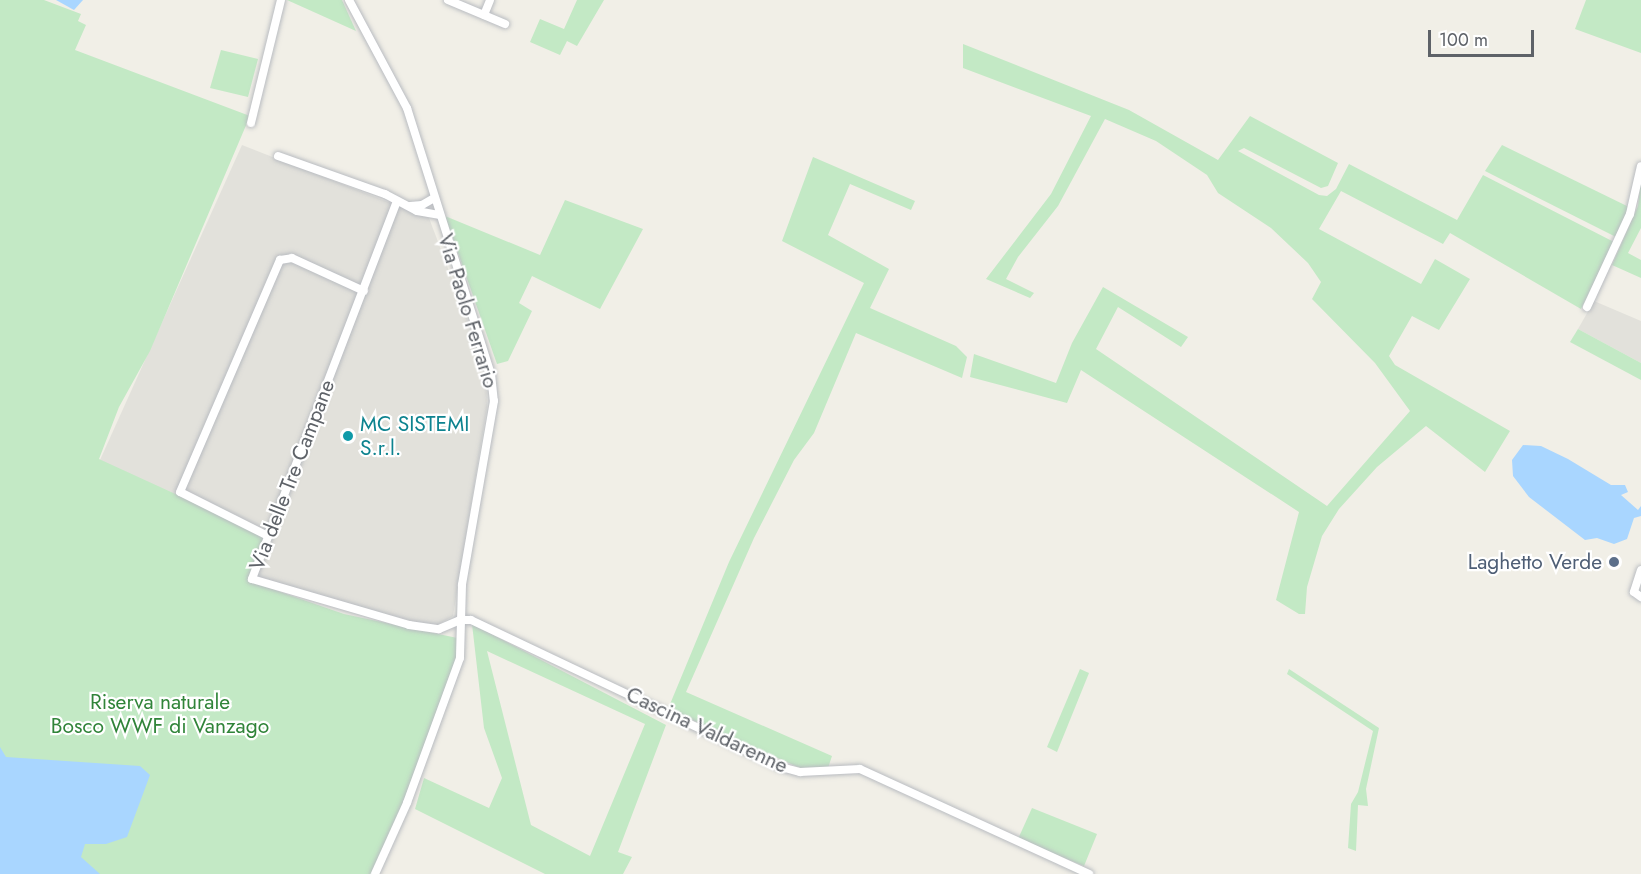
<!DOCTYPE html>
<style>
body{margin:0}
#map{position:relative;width:1641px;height:874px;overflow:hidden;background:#f1efe7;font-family:Jost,sans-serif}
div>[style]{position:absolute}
.industrial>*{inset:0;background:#e2e1db}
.green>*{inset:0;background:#c3e9c5}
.water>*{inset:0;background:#a9d6ff}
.roads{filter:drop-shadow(0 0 2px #b9bcc1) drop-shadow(0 0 2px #b9bcc1)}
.minor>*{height:8px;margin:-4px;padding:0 4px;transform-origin:4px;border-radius:4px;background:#fff}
.dots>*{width:16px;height:16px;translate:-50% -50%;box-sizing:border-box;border:3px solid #fff;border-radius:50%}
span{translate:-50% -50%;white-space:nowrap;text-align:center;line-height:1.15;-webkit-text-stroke:4.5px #fff;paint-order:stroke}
.street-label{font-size:21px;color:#5e6268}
.culture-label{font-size:21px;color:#0d838f}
.left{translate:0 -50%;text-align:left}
.service-label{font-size:21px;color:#4e5e75}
.right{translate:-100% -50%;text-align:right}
.park-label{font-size:21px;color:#308439}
.scale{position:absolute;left:1428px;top:30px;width:106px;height:27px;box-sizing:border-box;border:3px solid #5e6268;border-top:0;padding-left:8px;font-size:18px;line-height:21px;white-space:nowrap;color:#5e6268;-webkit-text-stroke:4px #fff;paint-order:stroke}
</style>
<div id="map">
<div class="industrial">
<i style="clip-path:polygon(242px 145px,429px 218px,486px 369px,487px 407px,453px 616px,434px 627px,246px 576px,100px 460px)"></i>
<i style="clip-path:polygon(1594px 301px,1641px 321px,1641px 363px,1578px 329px)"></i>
</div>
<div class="green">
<i style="clip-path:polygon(0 0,44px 0,81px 14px,78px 21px,86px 25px,75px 50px,250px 116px,150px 351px,119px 407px,99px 459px,267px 536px,249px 581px,344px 614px,462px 639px,461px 657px,375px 874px,0 874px)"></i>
<i style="clip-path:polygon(287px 0,342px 0,356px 31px)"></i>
<i style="clip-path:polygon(577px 0,604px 0,577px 46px,567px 41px,560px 55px,530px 42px,540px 19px,564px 29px)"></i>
<i style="clip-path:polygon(1586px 0,1641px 0,1641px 53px,1575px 29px)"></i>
<i style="clip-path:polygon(963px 44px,1129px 110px,1218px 160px,1250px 116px,1338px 163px,1328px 186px,1321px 188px,1244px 148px,1238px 151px,1319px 195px,1327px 196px,1336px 189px,1349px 164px,1457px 220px,1483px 175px,1614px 242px,1581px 309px,1450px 233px,1443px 244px,1341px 191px,1319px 229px,1421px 284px,1435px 259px,1470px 279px,1439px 330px,1412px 316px,1389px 356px,1395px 365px,1510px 431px,1485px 472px,1426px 426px,1377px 467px,1339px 509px,1322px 536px,1307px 587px,1305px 614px,1299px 614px,1276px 600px,1299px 512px,1081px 370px,1067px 403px,970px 377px,974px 354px,1056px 383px,1072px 343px,1103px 287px,1188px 337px,1181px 347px,1118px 307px,1096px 349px,1327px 506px,1410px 411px,1375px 363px,1312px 299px,1321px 282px,1308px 263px,1271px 228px,1218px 193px,1207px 175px,1156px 141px,1105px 119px,1058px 206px,1018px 257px,1006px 279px,1034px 293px,1030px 298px,986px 279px,1051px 194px,1091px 116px,963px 68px)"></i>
<i style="clip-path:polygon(221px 50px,258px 59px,248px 97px,210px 88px)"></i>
<i style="clip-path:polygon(1502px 145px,1629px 207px,1616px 237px,1485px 171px)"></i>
<i style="clip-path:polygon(813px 157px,915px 201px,911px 210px,850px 184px,828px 235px,889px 269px,870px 308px,956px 346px,967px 357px,962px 378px,856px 333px,814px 433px,794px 460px,754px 538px,686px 692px,832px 756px,828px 768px,800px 768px,668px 709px,729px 562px,864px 283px,782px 241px)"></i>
<i style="clip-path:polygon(1641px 179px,1641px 228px,1628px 253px,1641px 260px,1641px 278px,1612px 265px,1638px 206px)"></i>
<i style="clip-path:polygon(565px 200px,643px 229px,600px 309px,532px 276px,519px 303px,532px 311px,508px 361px,497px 364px,445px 216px,540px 255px)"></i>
<i style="clip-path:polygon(1578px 329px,1641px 363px,1641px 380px,1570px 342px)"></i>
<i style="clip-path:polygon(evenodd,472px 624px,666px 725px,618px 852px,632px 857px,623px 874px,545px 874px,415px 809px,424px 778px,489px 808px,502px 778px,484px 728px,472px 624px,487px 651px,645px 724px,590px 856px,531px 825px,487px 651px)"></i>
<i style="clip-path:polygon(1080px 669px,1089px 673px,1057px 752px,1047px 747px)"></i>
<i style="clip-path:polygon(1289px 669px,1379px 728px,1366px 789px,1368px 806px,1358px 805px,1356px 851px,1348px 848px,1351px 804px,1358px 792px,1373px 731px,1287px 674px)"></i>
<i style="clip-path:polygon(1032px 808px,1097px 834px,1084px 866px,1018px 839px)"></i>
</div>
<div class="water">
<i style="clip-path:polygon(56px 0,83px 0,74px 10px)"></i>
<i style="clip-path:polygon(1523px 445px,1541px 446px,1568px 459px,1611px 485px,1625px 485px,1628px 492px,1621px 495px,1638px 510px,1641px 506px,1641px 516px,1634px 518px,1627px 539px,1614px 544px,1597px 538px,1585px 540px,1529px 497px,1513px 476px,1512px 460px)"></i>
<i style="clip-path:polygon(0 747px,6px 757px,140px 766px,150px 775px,127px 837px,106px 844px,85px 844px,81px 857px,100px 874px,0 874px)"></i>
</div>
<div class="roads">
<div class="minor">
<i style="left:349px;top:0;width:123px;rotate:61.8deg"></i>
<i style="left:407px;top:108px;width:279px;rotate:72.5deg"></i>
<i style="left:491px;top:374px;width:27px;rotate:84deg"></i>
<i style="left:494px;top:401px;width:187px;rotate:99.9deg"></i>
<i style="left:462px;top:585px;width:73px;rotate:91.6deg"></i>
<i style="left:460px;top:658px;width:154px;rotate:110.1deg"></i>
<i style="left:407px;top:803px;width:78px;rotate:114.3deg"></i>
<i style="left:448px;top:0;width:62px;rotate:22.8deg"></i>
<i style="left:484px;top:15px;width:16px;rotate:-68deg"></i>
<i style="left:251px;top:123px;width:127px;rotate:-76.3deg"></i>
<i style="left:278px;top:156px;width:114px;rotate:19.6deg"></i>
<i style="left:385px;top:194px;width:36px;rotate:28deg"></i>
<i style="left:417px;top:211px;width:22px;rotate:10deg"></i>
<i style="left:397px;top:201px;width:405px;rotate:111deg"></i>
<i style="left:252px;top:579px;width:164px;rotate:16.3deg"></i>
<i style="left:409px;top:625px;width:30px;rotate:8deg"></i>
<i style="left:439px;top:629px;width:23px;rotate:-23deg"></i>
<i style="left:460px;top:620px;width:11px"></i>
<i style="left:471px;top:620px;width:343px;rotate:25.4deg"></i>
<i style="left:781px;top:767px;width:20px;rotate:15deg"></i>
<i style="left:800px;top:772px;width:60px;rotate:-2.9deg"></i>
<i style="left:860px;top:769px;width:252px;rotate:24.6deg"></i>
<i style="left:410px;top:206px;width:12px;rotate:-5deg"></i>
<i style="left:422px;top:205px;width:14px;rotate:-30deg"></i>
<i style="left:1587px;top:307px;width:102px;rotate:-65.2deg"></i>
<i style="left:1630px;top:214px;width:49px;rotate:-77.1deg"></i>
<i style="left:268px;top:536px;width:98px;rotate:-153.4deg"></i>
<i style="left:180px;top:492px;width:253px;rotate:-66.7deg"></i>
<i style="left:280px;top:260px;width:12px;rotate:-9deg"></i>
<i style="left:292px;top:258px;width:79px;rotate:24.6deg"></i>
<i style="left:1641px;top:570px;width:23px;rotate:108deg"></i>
<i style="left:1634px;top:592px;width:9px;rotate:36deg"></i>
</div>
</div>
<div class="dots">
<i style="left:348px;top:436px;background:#0f9aa8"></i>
<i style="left:1614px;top:562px;background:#5c6f8a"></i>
</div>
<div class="street-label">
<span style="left:468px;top:311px;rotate:73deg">Via Paolo Ferrario</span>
<span style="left:292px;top:475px;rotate:-69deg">Via delle Tre Campane</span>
<span style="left:707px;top:730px;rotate:25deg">Cascina Valdarenne</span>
</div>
<div class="culture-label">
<span class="left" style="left:360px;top:436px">MC SISTEMI<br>S.r.l.</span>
</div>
<div class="service-label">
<span class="right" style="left:1602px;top:562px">Laghetto Verde</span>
</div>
<div class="park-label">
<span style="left:160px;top:714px">Riserva naturale<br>Bosco WWF di Vanzago</span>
</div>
<div class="scale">100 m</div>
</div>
